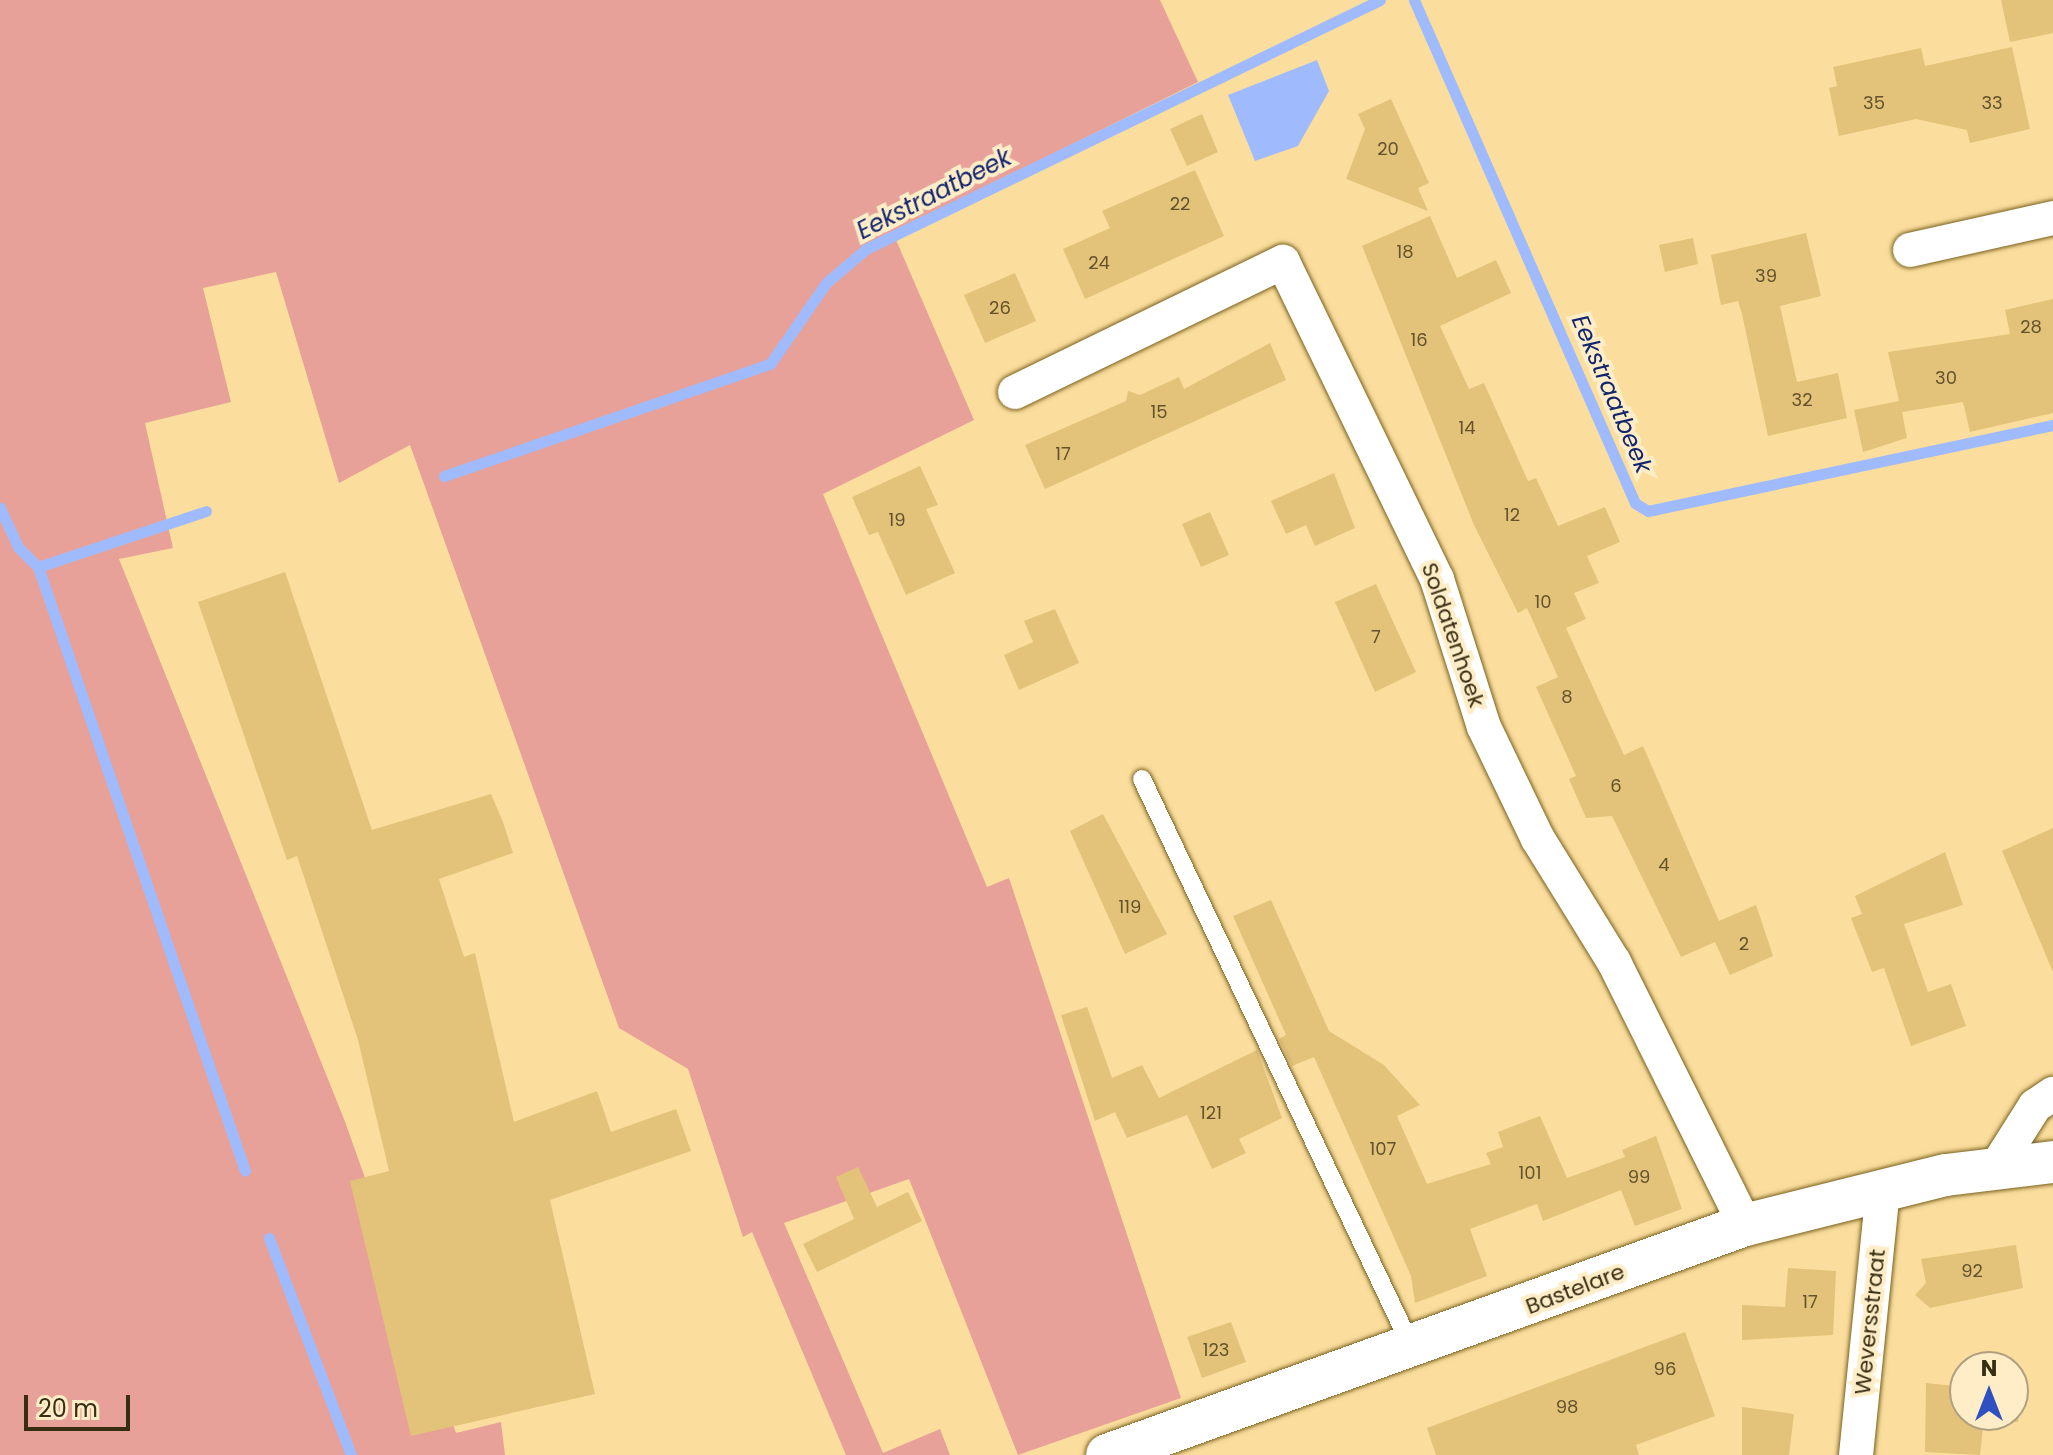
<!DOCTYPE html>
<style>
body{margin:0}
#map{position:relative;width:2053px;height:1455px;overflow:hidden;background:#fbde9d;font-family:Poppins,sans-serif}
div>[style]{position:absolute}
.green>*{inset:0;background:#e8a199}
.water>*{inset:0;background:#9fbbfd}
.stream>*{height:11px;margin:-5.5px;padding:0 5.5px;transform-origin:5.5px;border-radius:5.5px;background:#9fbbfd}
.building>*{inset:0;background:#e3c379}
.roads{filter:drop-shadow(0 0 2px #7a611f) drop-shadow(0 0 2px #7a611f)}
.service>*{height:18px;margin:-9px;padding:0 9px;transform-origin:9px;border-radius:9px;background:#fff}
.minor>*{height:34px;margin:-17px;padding:0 17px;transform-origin:17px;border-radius:17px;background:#fff}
.tertiary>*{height:42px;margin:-21px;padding:0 21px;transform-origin:21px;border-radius:21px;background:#fff}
span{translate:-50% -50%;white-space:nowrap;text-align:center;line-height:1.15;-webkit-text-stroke:8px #feedc7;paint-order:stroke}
.number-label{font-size:18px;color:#63522c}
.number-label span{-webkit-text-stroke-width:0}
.street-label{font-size:22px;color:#382d12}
.water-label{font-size:24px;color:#12266f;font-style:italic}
.north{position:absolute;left:1949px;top:1351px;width:80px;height:80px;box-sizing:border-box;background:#feedc7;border:2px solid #afa07f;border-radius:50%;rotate:0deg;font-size:22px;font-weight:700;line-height:32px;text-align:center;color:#382d12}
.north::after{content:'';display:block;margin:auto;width:28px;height:36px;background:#2e50c0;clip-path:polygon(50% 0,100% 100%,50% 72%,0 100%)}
.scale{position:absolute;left:24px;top:1395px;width:106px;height:36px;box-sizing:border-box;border:4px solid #382d12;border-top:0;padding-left:10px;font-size:24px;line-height:28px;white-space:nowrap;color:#382d12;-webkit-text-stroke:6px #feedc7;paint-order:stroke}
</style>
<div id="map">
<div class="green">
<i style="clip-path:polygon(0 0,1160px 0,1198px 82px,893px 233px,974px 420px,823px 494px,987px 887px,1009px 878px,1181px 1398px,1018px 1455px,909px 1179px,784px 1223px,883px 1453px,940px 1429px,950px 1455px,846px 1455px,752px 1232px,743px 1237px,688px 1069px,619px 1028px,410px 445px,339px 483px,276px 272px,203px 288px,231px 402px,145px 423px,173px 548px,119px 559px,344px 1119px,456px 1433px,501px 1422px,505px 1455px,0 1455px)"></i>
</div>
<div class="water">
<i style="clip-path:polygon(1317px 60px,1329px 91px,1298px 146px,1255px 161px,1228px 95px)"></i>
</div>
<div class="stream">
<i style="left:1414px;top:0;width:549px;rotate:66.28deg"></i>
<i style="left:1635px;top:503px;width:15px;rotate:32deg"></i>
<i style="left:1648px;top:511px;width:414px;rotate:-12deg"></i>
<i style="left:444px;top:476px;width:345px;rotate:-19deg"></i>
<i style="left:770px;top:364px;width:98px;rotate:-55.3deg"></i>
<i style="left:826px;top:283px;width:52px;rotate:-40.4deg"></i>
<i style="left:866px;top:249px;width:571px;rotate:-25.85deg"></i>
<i style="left:0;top:508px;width:43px;rotate:65.2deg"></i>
<i style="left:18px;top:547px;width:28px;rotate:45deg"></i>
<i style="left:38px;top:567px;width:177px;rotate:-18.4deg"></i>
<i style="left:38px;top:567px;width:638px;rotate:71.08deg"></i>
<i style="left:269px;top:1238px;width:232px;rotate:69.3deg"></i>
</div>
<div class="building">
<i style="clip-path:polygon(2001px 0,2053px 0,2053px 33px,2010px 42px)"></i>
<i style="clip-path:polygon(2012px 47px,2030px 129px,1970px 143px,1967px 130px,1916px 119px,1839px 136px,1829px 88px,1837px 86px,1833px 67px,1921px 48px,1925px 66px)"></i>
<i style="clip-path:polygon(1391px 99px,1429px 183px,1418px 188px,1428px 211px,1346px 179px,1365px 129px,1358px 114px)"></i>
<i style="clip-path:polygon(1202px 114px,1218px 152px,1187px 166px,1170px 129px)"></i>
<i style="clip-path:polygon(1195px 170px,1224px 236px,1085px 299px,1063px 249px,1110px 228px,1102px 211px)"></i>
<i style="clip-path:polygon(1430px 216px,1457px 278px,1496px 260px,1511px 293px,1440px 326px,1469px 389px,1484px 383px,1528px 481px,1536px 478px,1558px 526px,1605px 507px,1620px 542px,1587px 556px,1599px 583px,1574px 593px,1586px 619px,1566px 628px,1624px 755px,1643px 746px,1719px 921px,1756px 905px,1773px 956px,1730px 975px,1715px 942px,1681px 957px,1612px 816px,1586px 818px,1569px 779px,1576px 776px,1536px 687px,1558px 677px,1527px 608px,1518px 613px,1474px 525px,1362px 246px)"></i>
<i style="clip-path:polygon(1806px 233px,1821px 296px,1780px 306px,1797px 382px,1838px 373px,1847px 418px,1768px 436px,1742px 314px,1738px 301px,1721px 305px,1711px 255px)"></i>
<i style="clip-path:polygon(1693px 238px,1698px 264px,1665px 272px,1659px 245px)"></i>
<i style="clip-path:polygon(1015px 273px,1036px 321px,985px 343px,964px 295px)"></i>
<i style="clip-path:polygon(2053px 299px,2053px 413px,1970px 432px,1963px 402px,1902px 412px,1907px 438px,1863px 452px,1854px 410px,1899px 401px,1888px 352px,2010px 334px,2005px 310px)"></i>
<i style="clip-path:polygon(1270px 343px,1286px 380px,1045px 489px,1025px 445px,1126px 401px,1128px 391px,1140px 395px,1179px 377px,1184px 389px)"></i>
<i style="clip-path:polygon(920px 466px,938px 505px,926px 509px,955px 573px,906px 595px,878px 532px,869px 535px,852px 497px)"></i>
<i style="clip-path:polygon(1334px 473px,1355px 528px,1315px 546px,1306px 525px,1286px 534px,1271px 501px)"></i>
<i style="clip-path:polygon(1210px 512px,1229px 555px,1201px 567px,1182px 524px)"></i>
<i style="clip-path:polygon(285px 572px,372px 830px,491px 794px,503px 822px,513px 853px,439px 879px,464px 957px,475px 953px,514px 1122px,597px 1091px,611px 1132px,676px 1109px,691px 1151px,550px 1200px,595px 1394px,411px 1436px,350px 1181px,389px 1171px,358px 1040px,297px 856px,287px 860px,198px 602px)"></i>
<i style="clip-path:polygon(1376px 584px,1416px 672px,1375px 692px,1335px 602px)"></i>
<i style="clip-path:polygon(1055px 609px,1079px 663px,1019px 690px,1004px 655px,1033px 642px,1024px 621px)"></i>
<i style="clip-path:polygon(1103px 814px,1167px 934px,1125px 954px,1070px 831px)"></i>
<i style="clip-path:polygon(2053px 828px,2053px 972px,2002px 851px)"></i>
<i style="clip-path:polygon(1945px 852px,1963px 905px,1904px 924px,1928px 992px,1951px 984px,1966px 1026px,1911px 1046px,1884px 968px,1872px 972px,1851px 918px,1862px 914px,1855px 896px)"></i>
<i style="clip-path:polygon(1271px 900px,1329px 1031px,1384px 1065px,1420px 1105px,1397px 1116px,1427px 1184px,1491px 1164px,1486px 1153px,1503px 1147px,1498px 1132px,1540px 1116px,1567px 1178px,1625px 1157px,1622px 1150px,1656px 1136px,1682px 1209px,1635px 1226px,1621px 1190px,1543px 1221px,1537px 1204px,1470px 1229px,1487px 1276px,1415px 1303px,1411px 1276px,1314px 1057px,1292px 1066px,1279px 1039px,1286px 1035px,1233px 916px)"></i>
<i style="clip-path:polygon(1087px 1007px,1112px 1078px,1142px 1065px,1159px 1098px,1257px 1050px,1282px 1118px,1239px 1139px,1246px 1153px,1212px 1169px,1187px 1115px,1127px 1138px,1115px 1112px,1095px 1121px,1061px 1015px)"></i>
<i style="clip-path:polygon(858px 1167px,877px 1207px,908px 1192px,922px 1221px,817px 1272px,803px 1244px,854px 1219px,836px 1177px)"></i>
<i style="clip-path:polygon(2016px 1245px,2023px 1288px,1930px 1308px,1915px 1295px,1926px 1283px,1921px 1259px)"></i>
<i style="clip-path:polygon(1788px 1268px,1836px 1271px,1833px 1335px,1742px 1340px,1742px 1305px,1785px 1307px)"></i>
<i style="clip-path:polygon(1231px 1322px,1246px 1362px,1202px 1378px,1187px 1337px)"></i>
<i style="clip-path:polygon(1685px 1332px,1715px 1416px,1636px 1445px,1639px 1455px,1436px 1455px,1427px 1428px)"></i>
<i style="clip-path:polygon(1926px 1383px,1965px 1387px,1965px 1415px,2013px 1415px,2013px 1394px,2020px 1394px,2018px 1422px,1984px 1419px,1980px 1455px,1925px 1452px)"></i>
<i style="clip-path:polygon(1742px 1407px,1794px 1414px,1789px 1455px,1742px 1455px)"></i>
</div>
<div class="roads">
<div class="service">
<i style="left:1142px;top:779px;width:630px;rotate:64.61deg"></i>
</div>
<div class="minor">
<i style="left:1910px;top:250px;width:147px;rotate:-12.6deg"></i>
<i style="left:1015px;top:392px;width:298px;rotate:-25.9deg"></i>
<i style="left:1283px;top:262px;width:352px;rotate:64.1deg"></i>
<i style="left:1437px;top:579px;width:155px;rotate:72.4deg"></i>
<i style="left:1484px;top:727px;width:124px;rotate:64.3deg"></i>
<i style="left:1538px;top:839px;width:145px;rotate:58.3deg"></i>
<i style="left:1614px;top:962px;width:294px;rotate:63.5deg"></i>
<i style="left:1995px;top:1169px;width:75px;rotate:-57.6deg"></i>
<i style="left:2035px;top:1106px;width:22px;rotate:-34deg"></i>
<i style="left:1856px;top:1455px;width:268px;rotate:-84.2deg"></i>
</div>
<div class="tertiary">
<i style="left:1107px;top:1455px;width:678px;rotate:-19.82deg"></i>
<i style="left:1745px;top:1225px;width:207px;rotate:-14deg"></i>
<i style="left:1946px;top:1175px;width:108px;rotate:-6.9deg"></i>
</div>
</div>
<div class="number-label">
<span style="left:1874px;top:103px">35</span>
<span style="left:1992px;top:103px">33</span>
<span style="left:1388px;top:149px">20</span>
<span style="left:1180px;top:204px">22</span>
<span style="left:1405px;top:252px">18</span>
<span style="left:1099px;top:263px">24</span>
<span style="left:1766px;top:276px">39</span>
<span style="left:1000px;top:308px">26</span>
<span style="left:2031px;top:327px">28</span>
<span style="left:1419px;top:340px">16</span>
<span style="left:1946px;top:378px">30</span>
<span style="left:1802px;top:400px">32</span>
<span style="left:1159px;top:412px">15</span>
<span style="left:1467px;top:428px">14</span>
<span style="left:1063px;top:454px">17</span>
<span style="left:1512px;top:515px">12</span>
<span style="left:897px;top:520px">19</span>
<span style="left:1543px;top:602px">10</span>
<span style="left:1376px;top:637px">7</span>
<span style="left:1567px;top:697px">8</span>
<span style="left:1616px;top:786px">6</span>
<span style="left:1664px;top:865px">4</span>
<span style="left:1130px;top:907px">119</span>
<span style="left:1744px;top:944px">2</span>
<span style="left:1211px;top:1113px">121</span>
<span style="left:1383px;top:1149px">107</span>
<span style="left:1530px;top:1173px">101</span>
<span style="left:1639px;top:1177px">99</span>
<span style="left:1972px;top:1271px">92</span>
<span style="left:1810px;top:1302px">17</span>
<span style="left:1216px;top:1350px">123</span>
<span style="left:1665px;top:1369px">96</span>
<span style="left:1567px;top:1407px">98</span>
</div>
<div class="street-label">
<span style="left:1453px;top:635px;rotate:71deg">Soldatenhoek</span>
<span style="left:1575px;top:1289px;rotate:-21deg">Bastelare</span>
<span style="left:1870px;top:1322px;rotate:-84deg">Weversstraat</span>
</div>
<div class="water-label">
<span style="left:934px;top:194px;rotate:-27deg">Eekstraatbeek</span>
<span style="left:1612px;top:394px;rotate:67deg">Eekstraatbeek</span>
</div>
<div class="north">N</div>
<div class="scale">20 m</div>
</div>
